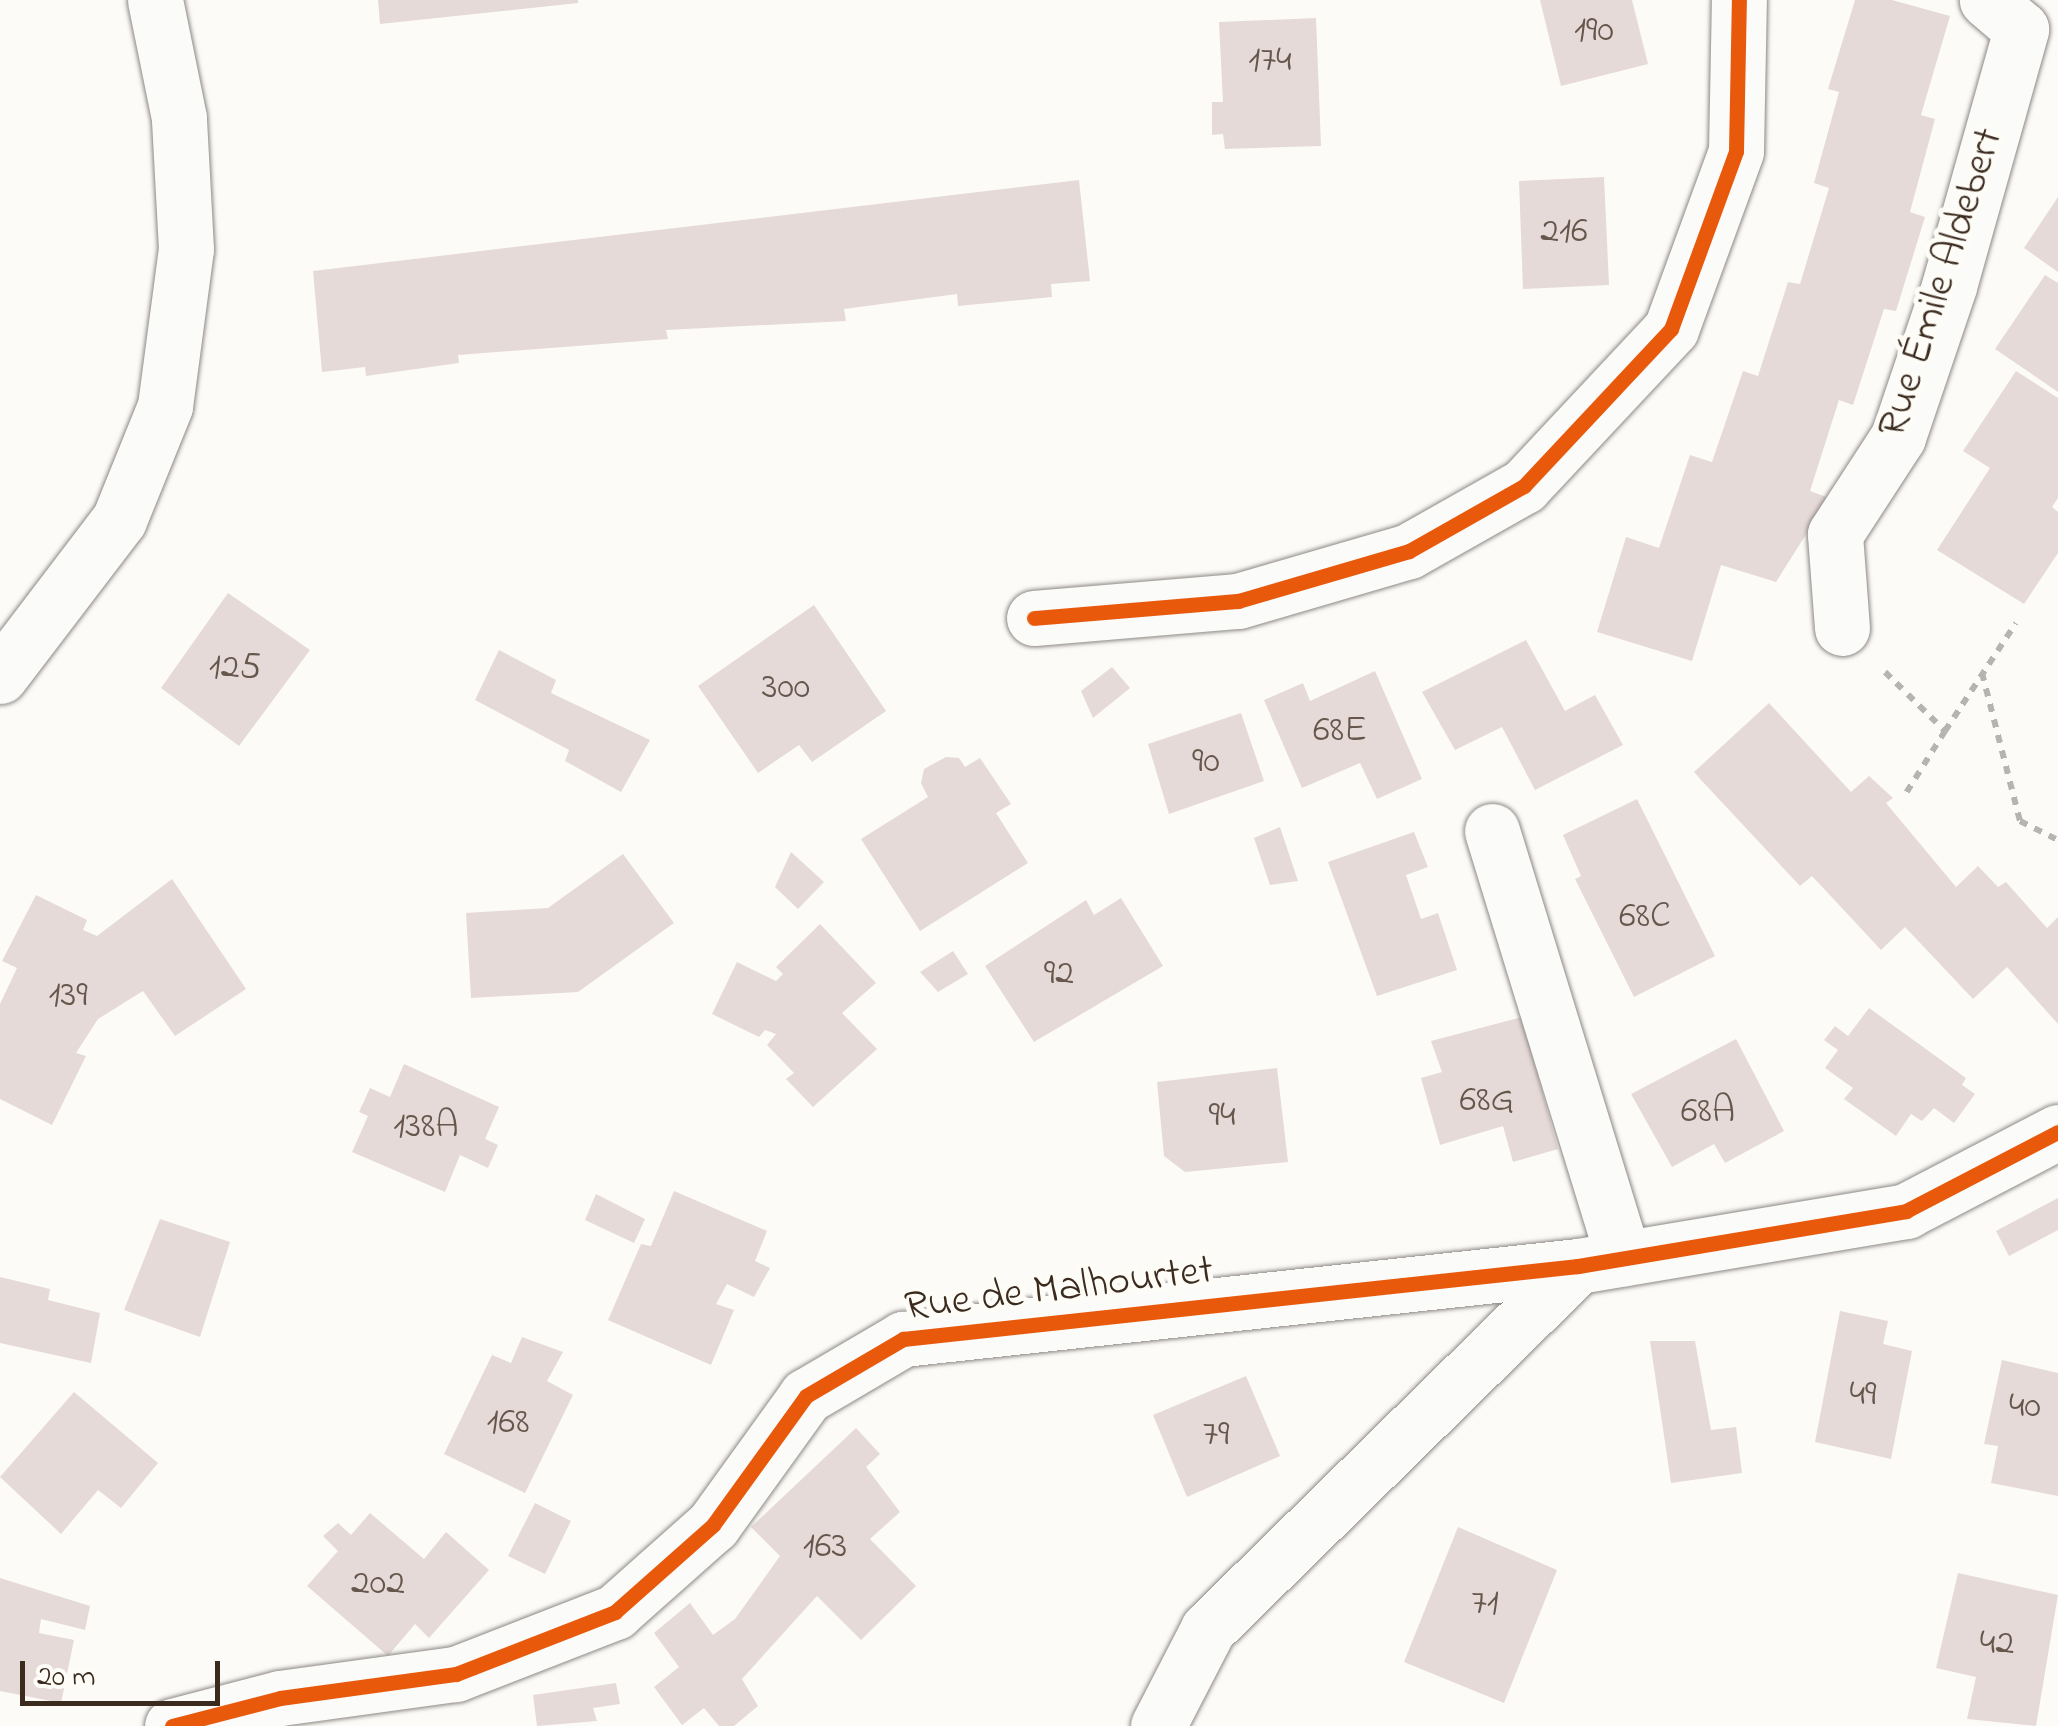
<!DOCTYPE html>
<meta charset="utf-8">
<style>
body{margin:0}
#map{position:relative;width:2058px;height:1726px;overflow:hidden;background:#fcfbf8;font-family:"Indie Flower",sans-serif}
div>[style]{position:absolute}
.building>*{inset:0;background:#e6dad8}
.path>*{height:6px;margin-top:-3px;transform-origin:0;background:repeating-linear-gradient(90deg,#b6b4b1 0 8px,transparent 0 16px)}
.roads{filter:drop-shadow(0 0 2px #8d8985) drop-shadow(0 0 2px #8d8985)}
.street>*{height:55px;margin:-27.5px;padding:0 27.5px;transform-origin:27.5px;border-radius:27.5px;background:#fbfbf9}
.cycleway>*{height:15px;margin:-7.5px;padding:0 7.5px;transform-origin:7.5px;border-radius:7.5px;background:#e8590c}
span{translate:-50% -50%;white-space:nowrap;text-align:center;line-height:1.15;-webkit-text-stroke:10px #fdfcf7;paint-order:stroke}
.number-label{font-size:38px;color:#66564c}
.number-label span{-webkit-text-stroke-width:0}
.street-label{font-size:42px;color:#3b2a1e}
.scale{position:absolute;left:20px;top:1661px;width:200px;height:45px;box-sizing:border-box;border:5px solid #3b2a1e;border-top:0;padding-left:12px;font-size:30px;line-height:35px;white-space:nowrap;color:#3b2a1e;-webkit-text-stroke:8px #fdfcf7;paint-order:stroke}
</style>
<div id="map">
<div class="building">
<i style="clip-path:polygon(378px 0,578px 0,578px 3px,380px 24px)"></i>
<i style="clip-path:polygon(1540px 0,1632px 0,1648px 64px,1561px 86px)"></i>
<i style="clip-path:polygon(1855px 0,1892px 0,1950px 16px,1921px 115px,1935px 119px,1910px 212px,1925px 217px,1896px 311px,1884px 309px,1853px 405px,1839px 400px,1810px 491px,1829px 498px,1776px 582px,1721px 565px,1692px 661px,1597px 632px,1626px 537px,1659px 548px,1690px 455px,1712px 462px,1743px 371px,1758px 376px,1788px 282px,1800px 284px,1829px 188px,1814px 183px,1839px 92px,1828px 89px)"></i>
<i style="clip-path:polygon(1316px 18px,1321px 146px,1225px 149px,1223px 134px,1212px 135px,1212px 102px,1223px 102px,1219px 22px)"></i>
<i style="clip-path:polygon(1604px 177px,1609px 285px,1523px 289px,1519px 181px)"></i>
<i style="clip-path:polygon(1079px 180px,1090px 281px,1051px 284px,1052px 297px,958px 306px,957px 294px,844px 309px,846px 321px,666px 330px,668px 339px,458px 355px,459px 363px,366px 376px,365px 367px,322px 372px,313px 271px)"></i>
<i style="clip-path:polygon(2058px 197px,2058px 272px,2024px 248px)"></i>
<i style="clip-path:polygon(2045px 275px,2058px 283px,2058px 392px,1995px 349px)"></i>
<i style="clip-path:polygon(2016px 371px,2058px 398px,2058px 498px,2052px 507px,2058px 512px,2058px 553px,2024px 604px,1937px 550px,1990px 468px,1963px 451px)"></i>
<i style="clip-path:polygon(228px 593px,310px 650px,239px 746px,161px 688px)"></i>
<i style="clip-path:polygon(814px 605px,886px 711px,812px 762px,799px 745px,758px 773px,698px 686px)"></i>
<i style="clip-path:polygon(1526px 640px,1565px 711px,1595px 695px,1623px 745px,1535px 790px,1502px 727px,1455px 750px,1422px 692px)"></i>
<i style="clip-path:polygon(499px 650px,556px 680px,551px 693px,650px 740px,621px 792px,565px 761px,569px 750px,475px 700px)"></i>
<i style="clip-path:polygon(1112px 667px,1130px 688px,1093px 718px,1081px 691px)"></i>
<i style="clip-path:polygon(1375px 671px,1422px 779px,1377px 799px,1360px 763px,1302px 788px,1264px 700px,1303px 683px,1310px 701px)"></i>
<i style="clip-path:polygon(1769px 703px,1851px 792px,1869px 776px,1893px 798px,1886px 803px,1956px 887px,1978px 866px,1998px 887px,2006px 882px,2047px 928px,2058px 917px,2058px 1024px,2007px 967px,1973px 999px,1905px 927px,1881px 950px,1812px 876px,1800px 886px,1702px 781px,1694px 772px)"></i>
<i style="clip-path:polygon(1241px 713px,1264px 781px,1169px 814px,1148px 744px)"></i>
<i style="clip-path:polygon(946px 757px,959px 758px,965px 767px,980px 758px,1011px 804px,996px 813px,1028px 863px,920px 931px,861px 839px,928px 797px,921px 783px,924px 769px)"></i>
<i style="clip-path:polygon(1637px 799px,1715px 956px,1634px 997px,1575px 879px,1581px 876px,1563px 835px)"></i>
<i style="clip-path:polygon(1280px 827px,1298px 881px,1270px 885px,1254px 838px)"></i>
<i style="clip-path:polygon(1414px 832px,1428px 867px,1406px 875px,1421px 919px,1438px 913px,1457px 970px,1377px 996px,1328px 862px)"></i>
<i style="clip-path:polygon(791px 852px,824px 882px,798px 909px,775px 887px)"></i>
<i style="clip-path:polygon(623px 854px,674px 923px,578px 992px,471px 998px,466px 913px,548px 908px)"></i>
<i style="clip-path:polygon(172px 879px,246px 989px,175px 1036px,143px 991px,98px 1019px,76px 1053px,86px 1056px,52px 1125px,0 1099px,0 1004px,17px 968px,2px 961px,36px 895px,87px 920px,83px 930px,97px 936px)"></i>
<i style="clip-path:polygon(1121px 898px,1163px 966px,1034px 1042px,985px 966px,1086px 900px,1094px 915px)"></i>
<i style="clip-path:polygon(820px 924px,876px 983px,842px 1013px,877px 1049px,813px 1107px,786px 1079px,794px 1073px,767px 1045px,776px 1034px,765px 1030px,759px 1037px,712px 1014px,737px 962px,776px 981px,783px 974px,776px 967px)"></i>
<i style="clip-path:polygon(953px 951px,968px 974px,938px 992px,920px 972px)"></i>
<i style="clip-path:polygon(1869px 1008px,1966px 1078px,1962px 1085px,1975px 1094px,1954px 1123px,1934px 1108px,1922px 1121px,1911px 1114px,1896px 1136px,1844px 1099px,1853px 1088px,1825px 1068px,1838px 1050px,1824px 1040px,1835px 1026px,1848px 1036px)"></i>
<i style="clip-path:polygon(1522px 1017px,1558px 1149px,1513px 1162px,1503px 1126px,1440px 1145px,1421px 1078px,1442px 1072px,1431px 1041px)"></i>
<i style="clip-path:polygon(1736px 1039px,1784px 1131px,1725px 1163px,1714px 1144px,1672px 1167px,1631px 1094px)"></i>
<i style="clip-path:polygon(404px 1064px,499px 1107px,485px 1139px,498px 1145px,488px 1168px,460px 1155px,445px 1192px,352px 1152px,368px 1116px,359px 1112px,370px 1088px,390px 1097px)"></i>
<i style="clip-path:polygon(1277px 1068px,1288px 1162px,1185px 1172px,1164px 1156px,1157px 1082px)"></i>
<i style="clip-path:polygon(674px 1191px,767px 1231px,755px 1261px,770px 1268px,754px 1297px,727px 1284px,716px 1304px,734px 1310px,711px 1365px,608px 1320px,641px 1244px,651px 1246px)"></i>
<i style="clip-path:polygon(596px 1194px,645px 1219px,634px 1243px,585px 1220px)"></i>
<i style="clip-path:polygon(2058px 1198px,2058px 1230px,2009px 1256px,1996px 1231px)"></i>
<i style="clip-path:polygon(160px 1219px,230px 1242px,200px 1337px,124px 1310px)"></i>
<i style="clip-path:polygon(0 1277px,50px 1289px,48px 1300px,100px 1313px,91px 1363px,0 1343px)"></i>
<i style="clip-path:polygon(1840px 1311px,1888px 1321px,1883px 1344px,1912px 1351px,1891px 1459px,1815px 1442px)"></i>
<i style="clip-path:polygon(522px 1337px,563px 1352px,547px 1381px,573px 1395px,525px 1493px,444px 1454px,492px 1355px,511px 1363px)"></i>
<i style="clip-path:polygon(1650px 1341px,1695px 1341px,1711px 1430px,1736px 1427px,1742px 1473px,1671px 1483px)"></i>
<i style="clip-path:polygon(2002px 1360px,2058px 1373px,2058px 1496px,1991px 1483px,1998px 1446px,1984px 1444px)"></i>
<i style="clip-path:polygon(1246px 1376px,1280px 1456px,1187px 1497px,1153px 1415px)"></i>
<i style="clip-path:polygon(74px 1392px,158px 1463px,121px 1508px,98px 1490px,61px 1534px,0 1477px)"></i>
<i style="clip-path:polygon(856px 1428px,880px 1454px,866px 1467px,900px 1512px,870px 1539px,916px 1586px,861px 1640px,817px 1596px,742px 1679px,758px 1706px,734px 1726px,719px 1726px,704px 1708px,682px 1725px,654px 1687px,679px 1667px,654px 1633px,690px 1603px,713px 1635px,735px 1619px,780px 1556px,751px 1527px)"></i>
<i style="clip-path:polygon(535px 1503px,571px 1521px,545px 1574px,508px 1556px)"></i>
<i style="clip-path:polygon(370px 1513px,424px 1559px,446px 1532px,489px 1570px,429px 1638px,415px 1624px,388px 1656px,307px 1586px,338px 1551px,323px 1536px,338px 1523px,351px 1535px)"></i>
<i style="clip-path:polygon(1458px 1527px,1557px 1570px,1504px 1703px,1404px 1662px)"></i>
<i style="clip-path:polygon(1958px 1573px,2058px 1595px,2036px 1726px,1967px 1719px,1976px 1677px,1936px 1668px)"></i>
<i style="clip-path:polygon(0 1578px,90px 1606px,85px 1630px,41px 1619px,39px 1633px,74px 1640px,61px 1703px,0 1691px)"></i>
<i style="clip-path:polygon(616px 1683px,620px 1704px,593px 1708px,597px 1721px,537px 1726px,533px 1695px)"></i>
</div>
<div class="path">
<i style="left:1885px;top:672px;width:84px;rotate:44.5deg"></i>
<i style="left:1945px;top:731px;width:79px;rotate:122.1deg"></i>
<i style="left:1982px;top:673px;width:153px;rotate:75.6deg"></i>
<i style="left:2020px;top:821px;width:42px;rotate:26.6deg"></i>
<i style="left:1945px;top:731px;width:129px;rotate:-56.7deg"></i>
</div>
<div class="roads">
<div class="street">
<i style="left:1034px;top:618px;width:205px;rotate:-4.8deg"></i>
<i style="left:1238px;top:601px;width:178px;rotate:-16.3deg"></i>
<i style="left:1409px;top:551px;width:132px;rotate:-29.5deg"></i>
<i style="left:1524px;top:486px;width:215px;rotate:-46.9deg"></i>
<i style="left:1671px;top:329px;width:189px;rotate:-69.9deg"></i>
<i style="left:1736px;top:151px;width:151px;rotate:-88.9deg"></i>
<i style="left:1842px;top:628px;width:94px;rotate:-94.3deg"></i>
<i style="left:1835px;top:534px;width:116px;rotate:-57deg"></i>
<i style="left:1898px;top:437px;width:159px;rotate:-71.3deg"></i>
<i style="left:1949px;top:286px;width:267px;rotate:-74.3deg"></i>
<i style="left:2021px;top:29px;width:45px;rotate:-139.5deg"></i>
<i style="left:0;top:676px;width:196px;rotate:-52.7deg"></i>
<i style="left:119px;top:520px;width:123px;rotate:-68deg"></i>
<i style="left:165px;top:406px;width:158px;rotate:-82.4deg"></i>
<i style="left:186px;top:249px;width:131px;rotate:-93.1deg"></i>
<i style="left:179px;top:118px;width:120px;rotate:-101.5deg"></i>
<i style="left:1492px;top:831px;width:447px;rotate:72.9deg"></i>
<i style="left:172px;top:1726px;width:112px;rotate:-14.5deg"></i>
<i style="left:280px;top:1698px;width:178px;rotate:-7.8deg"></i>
<i style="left:456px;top:1674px;width:171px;rotate:-21.3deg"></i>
<i style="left:615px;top:1612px;width:131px;rotate:-41.6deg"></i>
<i style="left:713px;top:1525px;width:159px;rotate:-54.2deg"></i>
<i style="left:806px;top:1396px;width:113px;rotate:-30.4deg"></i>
<i style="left:903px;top:1339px;width:679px;rotate:-6.17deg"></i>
<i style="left:1578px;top:1266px;width:333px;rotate:-9.5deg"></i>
<i style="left:1906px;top:1211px;width:171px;rotate:-27.5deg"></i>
<i style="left:1158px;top:1726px;width:109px;rotate:-62.7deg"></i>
<i style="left:1208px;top:1629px;width:518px;rotate:-44.45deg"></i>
</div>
</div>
<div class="cycleway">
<i style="left:1034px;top:618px;width:205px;rotate:-4.8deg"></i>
<i style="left:1238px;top:601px;width:178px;rotate:-16.3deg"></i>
<i style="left:1409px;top:551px;width:132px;rotate:-29.5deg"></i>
<i style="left:1524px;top:486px;width:215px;rotate:-46.9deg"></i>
<i style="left:1671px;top:329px;width:189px;rotate:-69.9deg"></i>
<i style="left:1736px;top:151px;width:151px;rotate:-88.9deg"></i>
<i style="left:172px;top:1726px;width:112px;rotate:-14.5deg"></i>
<i style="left:280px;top:1698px;width:178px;rotate:-7.8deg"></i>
<i style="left:456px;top:1674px;width:171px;rotate:-21.3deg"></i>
<i style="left:615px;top:1612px;width:131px;rotate:-41.6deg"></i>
<i style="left:713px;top:1525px;width:159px;rotate:-54.2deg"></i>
<i style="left:806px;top:1396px;width:113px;rotate:-30.4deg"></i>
<i style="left:903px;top:1339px;width:679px;rotate:-6.17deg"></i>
<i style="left:1578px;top:1266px;width:333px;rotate:-9.5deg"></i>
<i style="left:1906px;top:1211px;width:171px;rotate:-27.5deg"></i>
</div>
<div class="number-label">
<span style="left:1594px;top:32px">190</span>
<span style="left:1270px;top:62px">174</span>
<span style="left:1564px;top:233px">216</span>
<span style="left:235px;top:669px">125</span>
<span style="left:786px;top:689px">300</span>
<span style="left:1340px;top:732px">68E</span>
<span style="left:1206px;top:763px">90</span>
<span style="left:1645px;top:918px">68C</span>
<span style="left:1059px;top:975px">92</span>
<span style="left:68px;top:997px">139</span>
<span style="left:1487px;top:1102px">68G</span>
<span style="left:1708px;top:1113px">68A</span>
<span style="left:1222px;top:1117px">94</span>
<span style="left:426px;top:1128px">138A</span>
<span style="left:1863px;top:1396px">49</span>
<span style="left:2025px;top:1408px">40</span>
<span style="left:508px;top:1424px">168</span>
<span style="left:1216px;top:1436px">79</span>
<span style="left:825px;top:1548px">163</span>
<span style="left:378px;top:1585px">202</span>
<span style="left:1485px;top:1605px">71</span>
<span style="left:1997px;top:1645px">42</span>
</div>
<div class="street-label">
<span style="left:1942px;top:283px;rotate:-72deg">Rue Émile Aldebert</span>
<span style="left:1059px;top:1290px;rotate:-7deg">Rue de Malhourtet</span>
</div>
<div class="scale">20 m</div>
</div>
